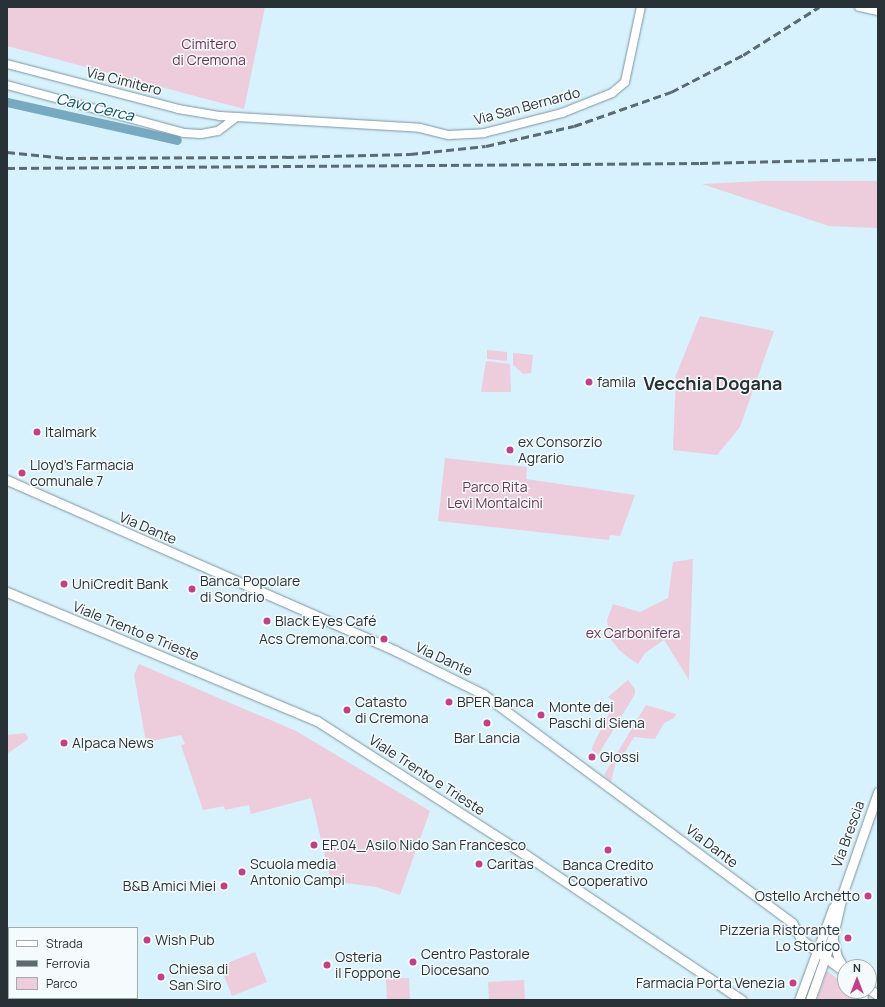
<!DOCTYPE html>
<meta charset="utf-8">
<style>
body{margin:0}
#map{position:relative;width:885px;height:1007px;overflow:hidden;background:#d7f1fd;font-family:Manrope,sans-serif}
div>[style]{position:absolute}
.green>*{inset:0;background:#edcddb}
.canal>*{height:9px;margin:-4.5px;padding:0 4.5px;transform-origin:4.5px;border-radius:4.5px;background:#77a9c0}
.roads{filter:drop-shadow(0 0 1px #7c949f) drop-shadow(0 0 1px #7c949f)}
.tertiary>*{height:8px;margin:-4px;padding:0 4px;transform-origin:4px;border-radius:4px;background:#fff}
.secondary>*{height:9px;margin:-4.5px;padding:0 4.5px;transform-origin:4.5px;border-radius:4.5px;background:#fff}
.rail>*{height:2.5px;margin-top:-1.25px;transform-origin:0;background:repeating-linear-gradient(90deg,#5c6b72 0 8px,transparent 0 12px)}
.dots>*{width:11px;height:11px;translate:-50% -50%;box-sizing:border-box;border:2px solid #f5fbfd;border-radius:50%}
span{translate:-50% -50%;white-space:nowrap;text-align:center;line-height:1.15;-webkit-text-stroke:3px #f5fbfd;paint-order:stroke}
.park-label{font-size:14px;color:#6e3352}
.street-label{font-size:14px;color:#273136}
.poi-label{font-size:14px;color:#273136}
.left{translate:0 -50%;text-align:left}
.right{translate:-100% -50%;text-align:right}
.water-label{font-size:15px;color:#034c64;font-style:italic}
.district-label{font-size:18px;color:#273136;font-weight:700}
.frame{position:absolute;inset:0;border:8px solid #273136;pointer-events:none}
.legend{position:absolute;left:8px;top:927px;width:130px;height:72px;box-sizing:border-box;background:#f5fbfd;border:1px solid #a3aaad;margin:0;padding:5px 7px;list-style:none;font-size:12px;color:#273136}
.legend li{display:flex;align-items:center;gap:8px;height:20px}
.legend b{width:20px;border:1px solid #a3aaad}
.north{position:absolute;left:837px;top:959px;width:40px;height:40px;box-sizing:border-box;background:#f5fbfd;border:1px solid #a3aaad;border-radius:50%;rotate:0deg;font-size:11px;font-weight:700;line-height:16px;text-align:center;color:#273136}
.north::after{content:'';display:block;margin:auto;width:14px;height:18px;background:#c1408a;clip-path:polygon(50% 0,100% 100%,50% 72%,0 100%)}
</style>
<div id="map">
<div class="green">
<i style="clip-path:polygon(7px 7px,265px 7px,244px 109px,7px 46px)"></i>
<i style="clip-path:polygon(762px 181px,878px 181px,878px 228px,829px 226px,702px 184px)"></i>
<i style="clip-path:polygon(700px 316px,774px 331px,740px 427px,717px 455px,673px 450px,676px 375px)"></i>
<i style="clip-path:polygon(487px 350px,507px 352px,507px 361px,487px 359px)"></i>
<i style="clip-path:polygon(513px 353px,533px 355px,531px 373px,523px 374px,513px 365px)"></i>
<i style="clip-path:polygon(486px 361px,510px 364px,511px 392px,481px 392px)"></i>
<i style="clip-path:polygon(445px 458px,527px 467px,526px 479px,635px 495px,620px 536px,610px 535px,609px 540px,438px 521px)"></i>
<i style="clip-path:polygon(693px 559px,689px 676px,689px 680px,664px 640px,645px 653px,638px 664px,629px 658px,619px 650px,610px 638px,607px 620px,613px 604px,640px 612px,668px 598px,673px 562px)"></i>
<i style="clip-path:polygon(139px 664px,296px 731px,430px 811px,400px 895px,376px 887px,331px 881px,311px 798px,251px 814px,249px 805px,225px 810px,224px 806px,203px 810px,181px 745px,185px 744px,181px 735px,146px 742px,134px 675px)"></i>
<i style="clip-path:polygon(628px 680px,635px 689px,635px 694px,598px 755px,592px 750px,593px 745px,615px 702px,608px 697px)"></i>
<i style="clip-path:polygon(646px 705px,676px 714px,674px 718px,664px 723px,655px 739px,634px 737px,624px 754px,618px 753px,611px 782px,604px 775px)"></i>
<i style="clip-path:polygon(25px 733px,28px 737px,27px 740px,7px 754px,7px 735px)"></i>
<i style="clip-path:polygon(255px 952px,267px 982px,232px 996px,220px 966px)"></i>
<i style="clip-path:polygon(827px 971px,845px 984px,845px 991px,855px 991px,860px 1000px,817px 1000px)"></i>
<i style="clip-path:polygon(409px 978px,410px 1000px,387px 1000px,386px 979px)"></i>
<i style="clip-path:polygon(524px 980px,525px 1000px,489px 1000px,488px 982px)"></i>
</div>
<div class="canal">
<i style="left:7px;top:102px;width:174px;rotate:12.6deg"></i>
</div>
<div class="roads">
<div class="tertiary">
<i style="left:859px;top:7px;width:19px;rotate:12deg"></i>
<i style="left:7px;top:64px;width:177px;rotate:14.7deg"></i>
<i style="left:178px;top:109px;width:43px;rotate:9.5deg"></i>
<i style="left:220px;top:116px;width:200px;rotate:3.4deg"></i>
<i style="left:420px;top:128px;width:30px;rotate:14deg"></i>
<i style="left:449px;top:135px;width:35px;rotate:-3deg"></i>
<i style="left:484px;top:133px;width:81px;rotate:-14.4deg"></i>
<i style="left:562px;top:113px;width:54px;rotate:-21.8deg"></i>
<i style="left:612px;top:93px;width:17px;rotate:-40deg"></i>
<i style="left:625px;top:82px;width:77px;rotate:-78deg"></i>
<i style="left:7px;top:85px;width:183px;rotate:15.2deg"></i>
<i style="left:184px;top:133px;width:17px;rotate:3deg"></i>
<i style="left:201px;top:134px;width:17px;rotate:-10deg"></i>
<i style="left:218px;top:131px;width:21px;rotate:-37deg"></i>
<i style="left:833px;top:936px;width:22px;rotate:77deg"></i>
<i style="left:838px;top:957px;width:14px;rotate:60deg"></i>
</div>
<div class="secondary">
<i style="left:7px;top:480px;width:425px;rotate:23.7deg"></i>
<i style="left:396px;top:651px;width:97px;rotate:26.3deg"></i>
<i style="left:483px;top:694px;width:385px;rotate:36.5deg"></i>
<i style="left:792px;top:923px;width:20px;rotate:60deg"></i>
<i style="left:802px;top:940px;width:54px;rotate:36.7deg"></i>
<i style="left:7px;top:592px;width:336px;rotate:22.6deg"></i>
<i style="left:317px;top:721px;width:245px;rotate:32.7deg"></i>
<i style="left:523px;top:853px;width:264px;rotate:33.9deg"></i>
<i style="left:869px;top:989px;width:11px;rotate:34deg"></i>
<i style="left:862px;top:991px;width:9px;rotate:84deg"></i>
<i style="left:799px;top:1000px;width:98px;rotate:-69.7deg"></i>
<i style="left:833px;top:908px;width:16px;rotate:-55deg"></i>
<i style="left:842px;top:895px;width:109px;rotate:-70.7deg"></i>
<i style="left:810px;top:1000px;width:69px;rotate:-70.5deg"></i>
<i style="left:833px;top:935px;width:40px;rotate:-77deg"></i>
</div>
</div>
<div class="rail">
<i style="left:7px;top:152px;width:59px;rotate:5.8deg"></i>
<i style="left:66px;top:158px;width:220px;rotate:-0.3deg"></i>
<i style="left:286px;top:157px;width:124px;rotate:-1.4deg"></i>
<i style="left:410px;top:154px;width:76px;rotate:-6deg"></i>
<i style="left:486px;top:146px;width:90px;rotate:-12.8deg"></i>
<i style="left:574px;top:126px;width:103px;rotate:-19.3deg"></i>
<i style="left:671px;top:92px;width:81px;rotate:-27.2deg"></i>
<i style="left:743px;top:55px;width:90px;rotate:-32.3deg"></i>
<i style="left:7px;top:168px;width:693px;rotate:-0.41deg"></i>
<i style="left:700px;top:163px;width:178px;rotate:-1.3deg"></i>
</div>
<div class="dots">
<i style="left:589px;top:382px;background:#c1408a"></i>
<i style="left:37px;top:432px;background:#c1408a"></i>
<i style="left:510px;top:450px;background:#c1408a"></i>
<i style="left:22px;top:473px;background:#c1408a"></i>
<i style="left:64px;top:584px;background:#c1408a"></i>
<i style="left:192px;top:589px;background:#c1408a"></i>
<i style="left:267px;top:621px;background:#c1408a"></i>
<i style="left:384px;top:639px;background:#c1408a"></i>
<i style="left:449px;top:702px;background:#c1408a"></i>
<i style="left:347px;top:710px;background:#c1408a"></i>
<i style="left:541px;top:715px;background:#c1408a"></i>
<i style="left:487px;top:723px;background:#c1408a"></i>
<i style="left:64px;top:743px;background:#c1408a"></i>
<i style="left:592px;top:757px;background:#c1408a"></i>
<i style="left:314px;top:845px;background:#c1408a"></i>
<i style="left:608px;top:850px;background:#c1408a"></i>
<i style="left:479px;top:864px;background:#c1408a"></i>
<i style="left:242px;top:872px;background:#c1408a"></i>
<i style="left:224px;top:886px;background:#c1408a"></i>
<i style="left:868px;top:896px;background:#c1408a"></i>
<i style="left:848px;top:938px;background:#c1408a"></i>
<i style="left:147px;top:940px;background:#c1408a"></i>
<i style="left:413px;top:962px;background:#c1408a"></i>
<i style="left:327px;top:965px;background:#c1408a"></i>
<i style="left:161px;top:977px;background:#c1408a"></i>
<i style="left:793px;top:983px;background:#c1408a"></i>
</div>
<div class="park-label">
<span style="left:209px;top:52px">Cimitero<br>di Cremona</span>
<span style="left:495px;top:495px">Parco Rita<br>Levi Montalcini</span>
<span style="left:633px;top:633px">ex Carbonifera</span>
</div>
<div class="street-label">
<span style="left:124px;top:81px;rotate:14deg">Via Cimitero</span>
<span style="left:527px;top:106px;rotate:-15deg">Via San Bernardo</span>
<span style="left:148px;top:528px;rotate:23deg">Via Dante</span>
<span style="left:136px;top:631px;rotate:22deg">Viale Trento e Trieste</span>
<span style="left:444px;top:659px;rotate:25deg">Via Dante</span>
<span style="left:427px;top:775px;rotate:33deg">Viale Trento e Trieste</span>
<span style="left:848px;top:834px;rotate:-70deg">Via Brescia</span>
<span style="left:712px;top:846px;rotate:37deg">Via Dante</span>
</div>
<div class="poi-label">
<span class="left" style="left:597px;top:382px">famila</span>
<span class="left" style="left:45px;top:432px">Italmark</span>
<span class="left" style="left:518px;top:450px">ex Consorzio<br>Agrario</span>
<span class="left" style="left:30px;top:473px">Lloyd's Farmacia<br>comunale 7</span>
<span class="left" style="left:200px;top:589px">Banca Popolare<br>di Sondrio</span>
<span class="left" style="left:72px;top:584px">UniCredit Bank</span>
<span class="left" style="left:275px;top:621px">Black Eyes Café</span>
<span class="right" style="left:376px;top:639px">Acs Cremona.com</span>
<span class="left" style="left:355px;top:710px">Catasto<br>di Cremona</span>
<span class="left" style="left:457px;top:702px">BPER Banca</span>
<span class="left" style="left:549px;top:715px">Monte dei<br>Paschi di Siena</span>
<span style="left:487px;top:738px">Bar Lancia</span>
<span class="left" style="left:72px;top:743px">Alpaca News</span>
<span class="left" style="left:600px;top:757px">Glossi</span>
<span class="left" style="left:322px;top:845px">EP.04_Asilo Nido San Francesco</span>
<span class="left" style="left:250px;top:872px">Scuola media<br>Antonio Campi</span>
<span class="left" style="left:487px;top:864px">Caritas</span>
<span style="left:608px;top:873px">Banca Credito<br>Cooperativo</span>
<span class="right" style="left:216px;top:886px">B&amp;B Amici Miei</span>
<span class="right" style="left:860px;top:896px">Ostello Archetto</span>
<span class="right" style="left:840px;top:938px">Pizzeria Ristorante<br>Lo Storico</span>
<span class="left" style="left:155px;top:940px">Wish Pub</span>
<span class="left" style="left:421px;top:962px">Centro Pastorale<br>Diocesano</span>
<span class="left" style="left:335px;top:965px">Osteria<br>il Foppone</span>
<span class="left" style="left:169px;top:977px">Chiesa di<br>San Siro</span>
<span class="right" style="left:785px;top:983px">Farmacia Porta Venezia</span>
</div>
<div class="water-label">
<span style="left:95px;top:107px;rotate:13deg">Cavo Cerca</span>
</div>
<div class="district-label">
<span style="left:713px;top:383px">Vecchia Dogana</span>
</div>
<div class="frame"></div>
<ul class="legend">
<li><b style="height:5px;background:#fff"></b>Strada</li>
<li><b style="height:5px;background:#5c6b72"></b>Ferrovia</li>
<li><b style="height:11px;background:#edcddb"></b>Parco</li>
</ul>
<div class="north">N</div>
</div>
